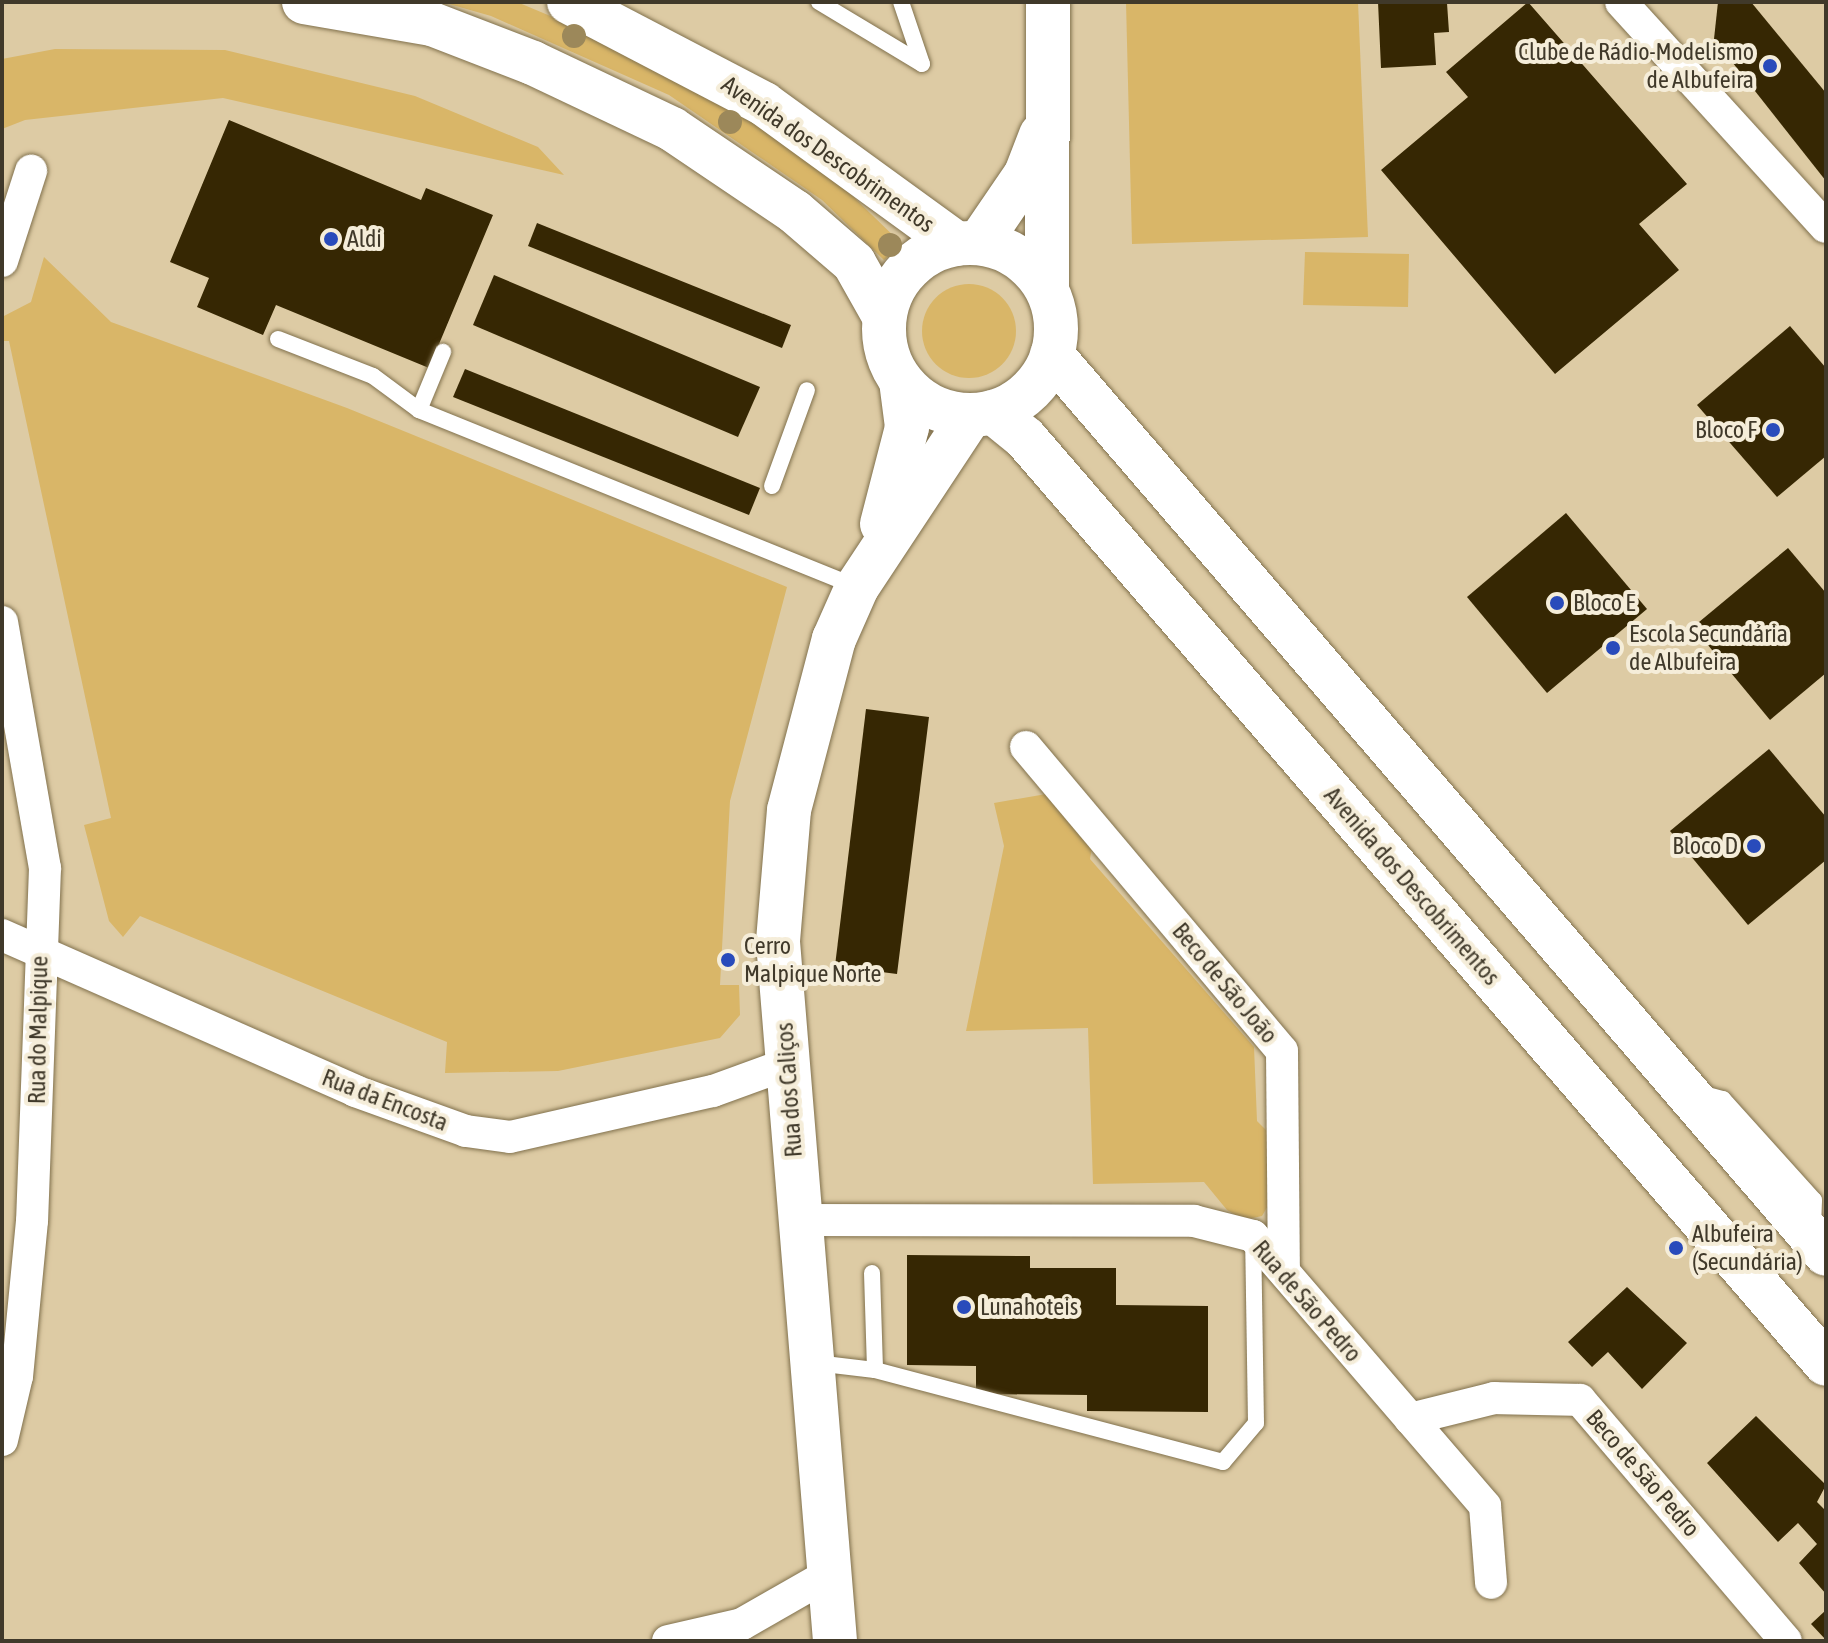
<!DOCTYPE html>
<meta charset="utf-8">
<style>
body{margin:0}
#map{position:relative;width:1828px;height:1643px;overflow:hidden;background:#ddcba4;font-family:"Asap Condensed",sans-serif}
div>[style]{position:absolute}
.green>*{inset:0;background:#d9b668}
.round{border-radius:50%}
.building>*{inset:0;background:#362703}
.roads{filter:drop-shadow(0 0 2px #81714d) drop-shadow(0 0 2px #81714d)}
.lane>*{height:16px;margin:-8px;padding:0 8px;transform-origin:8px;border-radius:8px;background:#fff}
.street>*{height:32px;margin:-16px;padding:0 16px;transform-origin:16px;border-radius:16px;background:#fff}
.secondary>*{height:44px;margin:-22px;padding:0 22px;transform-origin:22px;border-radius:22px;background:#fff}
.secondary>.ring{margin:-22px;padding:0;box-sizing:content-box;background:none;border:44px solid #fff;border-radius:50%}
.trees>*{width:24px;height:24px;margin:-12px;border-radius:50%;background:#9c885a}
.dots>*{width:22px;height:22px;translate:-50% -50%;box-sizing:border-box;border:4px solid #f5edd9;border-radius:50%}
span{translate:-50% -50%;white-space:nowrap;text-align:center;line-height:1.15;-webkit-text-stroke:8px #f5edd9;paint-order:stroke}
.poi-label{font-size:24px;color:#40392a}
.right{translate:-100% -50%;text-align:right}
.left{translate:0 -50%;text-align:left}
.street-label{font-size:24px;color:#40392a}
.frame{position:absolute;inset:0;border:4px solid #40392a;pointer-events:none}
</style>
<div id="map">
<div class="green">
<i style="clip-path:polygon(442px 2px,517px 2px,598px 36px,763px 127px,839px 183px,903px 245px,884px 260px,822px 200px,669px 95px,491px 16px)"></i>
<i style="clip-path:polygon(1126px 2px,1358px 2px,1368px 237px,1132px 244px)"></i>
<i style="clip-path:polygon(55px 49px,225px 50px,415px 96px,538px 147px,564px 175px,223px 98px,25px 120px,2px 129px,2px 59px)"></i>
<i style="clip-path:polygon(1305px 252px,1409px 254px,1408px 307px,1303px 305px)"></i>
<i style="clip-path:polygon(44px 257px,111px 322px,347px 408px,787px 587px,730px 801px,720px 985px,739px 985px,740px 1015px,720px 1038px,558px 1071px,445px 1073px,447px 1042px,140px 916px,123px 937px,109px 921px,84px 825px,111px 818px,9px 341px,2px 341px,2px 317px,31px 302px)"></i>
<i class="round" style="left:922px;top:284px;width:94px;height:94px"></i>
<i style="clip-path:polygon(1052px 793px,1093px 841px,1090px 859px,1254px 1047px,1257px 1121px,1272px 1136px,1276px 1192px,1262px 1216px,1244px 1220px,1227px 1210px,1204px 1182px,1093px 1184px,1088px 1028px,966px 1031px,1004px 846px,994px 803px)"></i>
</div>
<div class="building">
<i style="clip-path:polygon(1378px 2px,1447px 3px,1449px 32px,1434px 33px,1436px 65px,1381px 68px)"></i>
<i style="clip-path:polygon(1528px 2px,1687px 184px,1639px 224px,1679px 270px,1555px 374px,1381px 170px,1468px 97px,1446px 72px)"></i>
<i style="clip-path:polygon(1718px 2px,1751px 2px,1826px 93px,1826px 181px,1714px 39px)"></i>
<i style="clip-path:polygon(229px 120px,421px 200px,426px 188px,493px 215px,429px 368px,276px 305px,263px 335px,197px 307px,209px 278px,170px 262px)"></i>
<i style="clip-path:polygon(537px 223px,791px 325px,782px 348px,528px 246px)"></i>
<i style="clip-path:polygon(494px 275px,760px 387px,738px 437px,473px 325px)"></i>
<i style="clip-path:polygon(1790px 326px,1826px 368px,1826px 456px,1777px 497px,1697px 405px)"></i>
<i style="clip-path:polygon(465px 369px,760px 488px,749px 515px,453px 397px)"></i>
<i style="clip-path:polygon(1566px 513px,1647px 609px,1547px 693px,1467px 597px)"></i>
<i style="clip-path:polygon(1788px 548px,1826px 593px,1826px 673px,1770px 720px,1693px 627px)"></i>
<i style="clip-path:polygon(866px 709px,929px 717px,897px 974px,835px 966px)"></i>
<i style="clip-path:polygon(1769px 749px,1826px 817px,1826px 860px,1748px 925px,1670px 831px)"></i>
<i style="clip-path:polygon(907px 1255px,1030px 1256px,1030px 1268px,1116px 1268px,1116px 1305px,1208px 1306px,1208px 1412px,1087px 1411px,1087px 1395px,976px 1394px,976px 1366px,907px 1365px)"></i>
<i style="clip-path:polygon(1627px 1287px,1687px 1343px,1642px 1389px,1608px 1352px,1592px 1367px,1568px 1342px)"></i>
<i style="clip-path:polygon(1756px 1416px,1826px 1485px,1817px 1502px,1826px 1511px,1826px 1594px,1799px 1563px,1817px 1544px,1798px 1523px,1778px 1542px,1707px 1463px)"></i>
<i style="clip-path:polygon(1826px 1610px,1826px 1640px,1811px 1624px)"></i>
</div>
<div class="roads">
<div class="lane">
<i style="left:819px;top:2px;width:120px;rotate:31deg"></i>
<i style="left:922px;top:64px;width:65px;rotate:-108.7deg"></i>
<i style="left:278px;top:339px;width:102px;rotate:21.3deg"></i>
<i style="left:373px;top:376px;width:57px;rotate:36.5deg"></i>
<i style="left:419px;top:410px;width:470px;rotate:22deg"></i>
<i style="left:419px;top:410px;width:63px;rotate:-67.5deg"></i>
<i style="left:772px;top:486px;width:102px;rotate:-70deg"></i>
<i style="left:1700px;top:1093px;width:24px;rotate:15deg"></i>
<i style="left:1723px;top:1099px;width:136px;rotate:48deg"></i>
<i style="left:1814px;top:1200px;width:25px;rotate:92deg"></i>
<i style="left:872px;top:1273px;width:97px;rotate:88.2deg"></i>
<i style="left:816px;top:1363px;width:59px;rotate:6.8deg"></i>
<i style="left:875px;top:1370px;width:360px;rotate:14.8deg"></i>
<i style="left:1223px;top:1462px;width:51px;rotate:-49.8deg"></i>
<i style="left:1256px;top:1423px;width:181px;rotate:-90.9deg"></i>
</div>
<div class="street">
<i style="left:1621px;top:2px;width:304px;rotate:47.7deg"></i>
<i style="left:2px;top:261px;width:95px;rotate:-72.1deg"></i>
<i style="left:2px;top:622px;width:250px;rotate:80.1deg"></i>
<i style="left:45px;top:868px;width:353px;rotate:92.1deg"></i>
<i style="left:32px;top:1221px;width:156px;rotate:95.5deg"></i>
<i style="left:17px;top:1376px;width:66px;rotate:103.2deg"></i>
<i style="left:1026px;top:747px;width:397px;rotate:49.9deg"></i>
<i style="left:1282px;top:1051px;width:220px;rotate:89.5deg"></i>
<i style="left:2px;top:935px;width:386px;rotate:23.8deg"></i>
<i style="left:355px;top:1091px;width:118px;rotate:19.8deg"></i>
<i style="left:466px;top:1131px;width:44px;rotate:7.8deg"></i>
<i style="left:510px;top:1137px;width:208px;rotate:-12.8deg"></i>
<i style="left:713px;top:1091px;width:79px;rotate:-20deg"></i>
<i style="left:799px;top:1220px;width:395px;rotate:0.1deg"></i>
<i style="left:1194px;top:1221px;width:61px;rotate:14.3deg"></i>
<i style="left:1253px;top:1236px;width:356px;rotate:49.3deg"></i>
<i style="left:1485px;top:1506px;width:77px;rotate:85.5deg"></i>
<i style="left:1410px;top:1419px;width:87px;rotate:-14deg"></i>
<i style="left:1494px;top:1398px;width:86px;rotate:1.3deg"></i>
<i style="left:1580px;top:1400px;width:317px;rotate:49.5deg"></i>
<i style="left:668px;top:1641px;width:76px;rotate:-12.9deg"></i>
<i style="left:742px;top:1624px;width:103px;rotate:-29.8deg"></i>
</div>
<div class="secondary">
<i style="left:304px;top:2px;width:130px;rotate:9.8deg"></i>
<i style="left:432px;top:24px;width:108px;rotate:21.1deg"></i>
<i style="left:533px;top:63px;width:154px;rotate:25.4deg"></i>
<i style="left:672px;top:129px;width:148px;rotate:34deg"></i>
<i style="left:795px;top:212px;width:78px;rotate:40.8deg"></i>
<i style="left:854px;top:263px;width:61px;rotate:60.5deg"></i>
<i style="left:569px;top:2px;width:220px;rotate:27.6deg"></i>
<i style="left:764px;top:104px;width:238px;rotate:36deg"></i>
<i style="left:979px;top:243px;width:83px;rotate:-55.7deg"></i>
<i style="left:1026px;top:174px;width:42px;rotate:-69deg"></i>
<i class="ring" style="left:884px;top:243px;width:128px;height:128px"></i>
<i style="left:1047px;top:289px;width:287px;rotate:-89.8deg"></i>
<i style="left:1052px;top:355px;width:1186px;rotate:49.27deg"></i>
<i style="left:993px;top:412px;width:41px;rotate:39.1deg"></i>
<i style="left:1025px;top:438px;width:1224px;rotate:49.14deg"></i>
<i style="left:882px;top:524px;width:100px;rotate:-75.5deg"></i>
<i style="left:907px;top:427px;width:46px;rotate:-97.4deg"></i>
<i style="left:835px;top:1641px;width:702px;rotate:-94.66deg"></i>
<i style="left:778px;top:941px;width:131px;rotate:-85.2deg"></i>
<i style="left:789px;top:810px;width:177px;rotate:-75.3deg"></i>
<i style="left:834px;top:639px;width:57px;rotate:-66.1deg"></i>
<i style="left:857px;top:587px;width:206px;rotate:-56.5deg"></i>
</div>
</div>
<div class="trees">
<i style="left:574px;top:36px"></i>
<i style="left:730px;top:122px"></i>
<i style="left:890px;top:245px"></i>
</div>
<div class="dots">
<i style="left:1770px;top:66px;background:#294bbb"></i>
<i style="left:331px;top:239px;background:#294bbb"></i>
<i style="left:1773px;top:430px;background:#294bbb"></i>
<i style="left:1557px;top:603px;background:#294bbb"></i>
<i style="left:1613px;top:648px;background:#294bbb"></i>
<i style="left:1754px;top:846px;background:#294bbb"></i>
<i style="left:728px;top:960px;background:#294bbb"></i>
<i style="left:1676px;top:1248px;background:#294bbb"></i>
<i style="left:964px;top:1307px;background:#294bbb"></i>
</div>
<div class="poi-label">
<span class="right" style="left:1754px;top:66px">Clube de Rádio-Modelismo<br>de Albufeira</span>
<span class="left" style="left:347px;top:239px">Aldi</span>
<span class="right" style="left:1757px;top:430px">Bloco F</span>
<span class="left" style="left:1573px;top:603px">Bloco E</span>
<span class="left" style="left:1629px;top:648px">Escola Secundária<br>de Albufeira</span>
<span class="right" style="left:1738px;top:846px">Bloco D</span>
<span class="left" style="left:744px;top:960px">Cerro<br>Malpique Norte</span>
<span class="left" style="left:1692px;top:1248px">Albufeira<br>(Secundária)</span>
<span class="left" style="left:980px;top:1307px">Lunahoteis</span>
</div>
<div class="street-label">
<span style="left:828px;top:154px;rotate:35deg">Avenida dos Descobrimentos</span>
<span style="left:1412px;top:886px;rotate:49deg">Avenida dos Descobrimentos</span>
<span style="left:1225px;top:983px;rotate:50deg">Beco de São João</span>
<span style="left:38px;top:1030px;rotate:-89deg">Rua do Malpique</span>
<span style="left:789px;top:1090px;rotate:-94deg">Rua dos Caliços</span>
<span style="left:385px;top:1100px;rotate:21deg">Rua da Encosta</span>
<span style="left:1307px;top:1301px;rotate:49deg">Rua de São Pedro</span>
<span style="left:1643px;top:1473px;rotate:49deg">Beco de São Pedro</span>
</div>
<div class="frame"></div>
</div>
